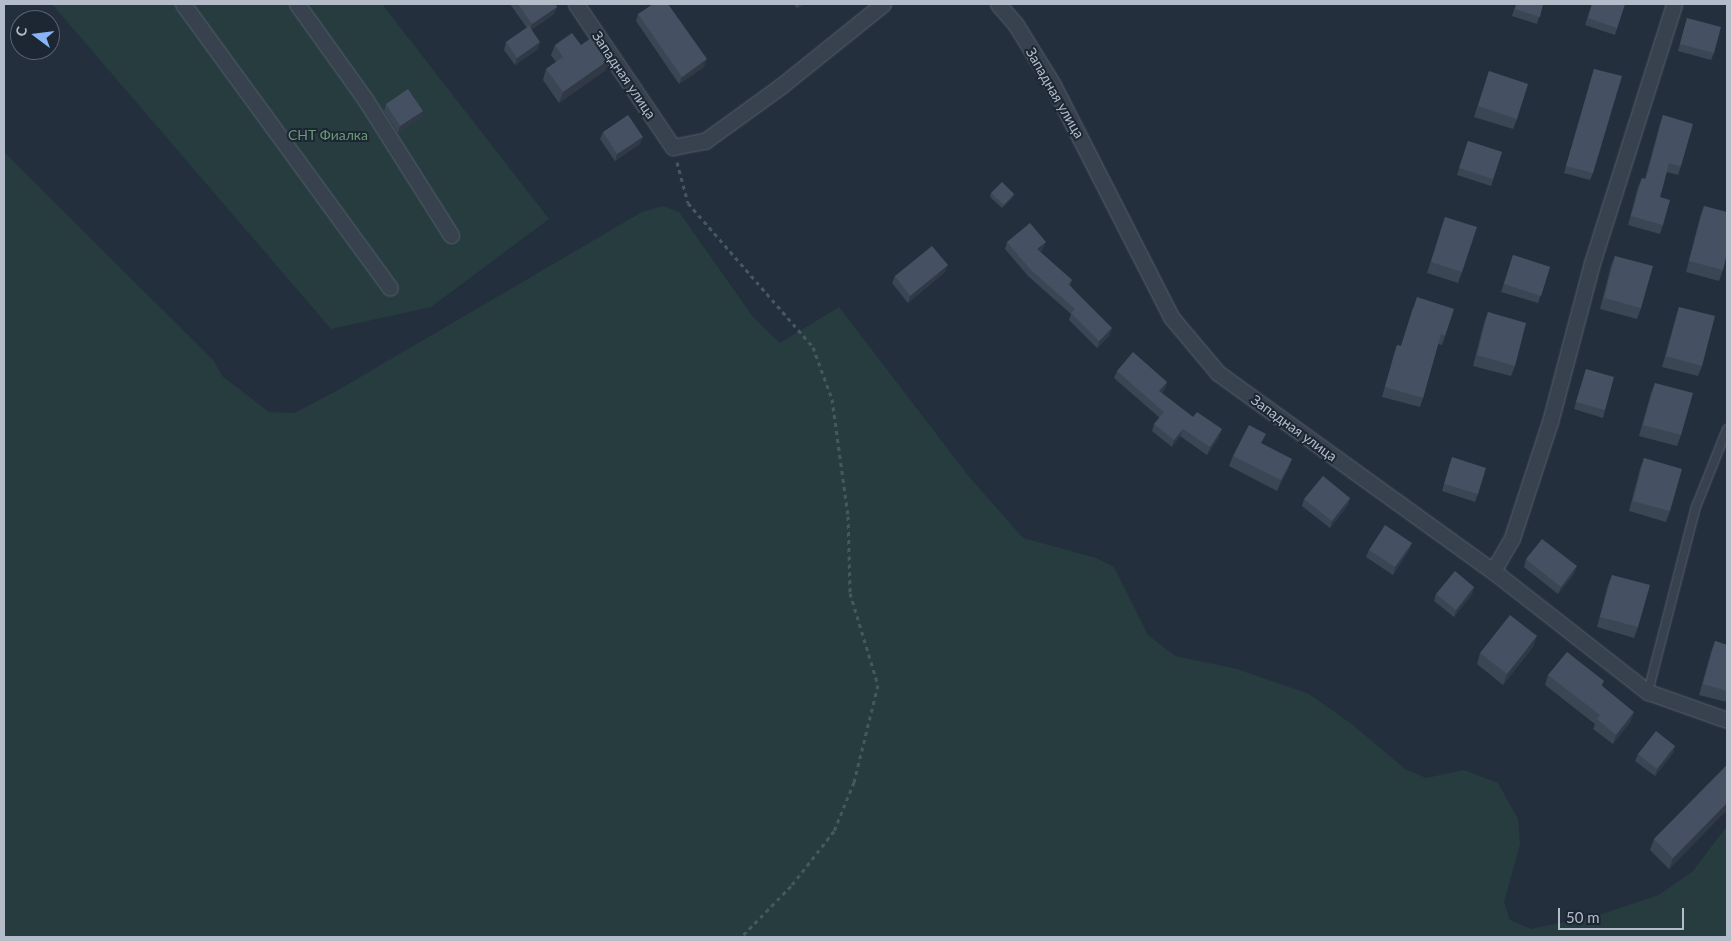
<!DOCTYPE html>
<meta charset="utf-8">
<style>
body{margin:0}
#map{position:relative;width:1731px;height:941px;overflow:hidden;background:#242f3e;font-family:Lato,sans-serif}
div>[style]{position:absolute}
.green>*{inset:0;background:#263c3f}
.path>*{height:3px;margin-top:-1.5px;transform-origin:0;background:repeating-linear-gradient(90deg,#44595c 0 4px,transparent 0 8px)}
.roads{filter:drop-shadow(0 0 1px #565f6c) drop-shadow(0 0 1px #565f6c)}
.service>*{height:8px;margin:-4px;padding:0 4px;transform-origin:4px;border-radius:4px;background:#38414e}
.minor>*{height:15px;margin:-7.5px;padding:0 7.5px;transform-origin:7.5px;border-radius:7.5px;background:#38414e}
.wall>*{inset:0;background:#3b4654}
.shaded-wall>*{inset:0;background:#303945}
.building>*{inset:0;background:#455162}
span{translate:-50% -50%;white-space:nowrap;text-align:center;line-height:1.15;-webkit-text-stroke:4px #1d2633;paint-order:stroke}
.street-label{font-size:14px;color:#b4bcc9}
.park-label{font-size:14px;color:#6b9a76}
.frame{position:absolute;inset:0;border:5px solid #b4bcc9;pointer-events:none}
.north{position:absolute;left:10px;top:10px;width:50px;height:50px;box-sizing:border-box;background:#1d2633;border:1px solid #59626f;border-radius:50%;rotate:285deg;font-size:14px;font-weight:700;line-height:20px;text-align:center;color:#b4bcc9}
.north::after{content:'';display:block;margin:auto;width:18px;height:22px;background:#8ab4f8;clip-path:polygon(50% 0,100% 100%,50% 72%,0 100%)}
.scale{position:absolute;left:1558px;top:908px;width:126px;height:22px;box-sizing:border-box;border:2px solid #b4bcc9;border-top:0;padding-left:6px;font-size:15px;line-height:18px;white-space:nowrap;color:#b4bcc9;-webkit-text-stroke:4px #1d2633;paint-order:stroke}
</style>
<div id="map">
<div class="green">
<i style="clip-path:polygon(52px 4px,382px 4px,549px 219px,431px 307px,331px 329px)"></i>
<i style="clip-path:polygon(4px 152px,214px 361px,222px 376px,269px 412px,294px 413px,333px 393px,642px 212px,663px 206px,679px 212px,753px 317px,780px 343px,839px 307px,970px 478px,1023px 538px,1096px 558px,1114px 567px,1148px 635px,1175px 656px,1237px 669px,1309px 694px,1353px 725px,1405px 769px,1426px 778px,1464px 770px,1498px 783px,1518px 819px,1520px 844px,1504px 902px,1510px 920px,1531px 929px,1602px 914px,1659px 895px,1693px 871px,1727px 826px,1727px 937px,4px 937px)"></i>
</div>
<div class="path">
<i style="left:677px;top:162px;width:42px;rotate:75deg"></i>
<i style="left:688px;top:203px;width:191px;rotate:49deg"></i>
<i style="left:813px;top:347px;width:55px;rotate:69.9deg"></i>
<i style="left:832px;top:399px;width:118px;rotate:82.2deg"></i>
<i style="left:848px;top:516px;width:77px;rotate:88.5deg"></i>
<i style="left:850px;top:593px;width:96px;rotate:73.1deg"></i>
<i style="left:878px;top:685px;width:100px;rotate:103.9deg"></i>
<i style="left:854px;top:782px;width:53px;rotate:112.2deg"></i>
<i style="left:834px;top:831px;width:70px;rotate:128deg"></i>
<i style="left:791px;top:886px;width:71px;rotate:134.4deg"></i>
</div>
<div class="roads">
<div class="service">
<i style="left:1648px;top:692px;width:191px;rotate:-75.5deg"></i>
<i style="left:1696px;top:507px;width:84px;rotate:-68.3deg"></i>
</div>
<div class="minor">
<i style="left:183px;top:4px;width:351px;rotate:53.9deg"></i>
<i style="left:297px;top:4px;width:117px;rotate:54.4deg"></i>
<i style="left:365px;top:99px;width:161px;rotate:57.7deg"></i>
<i style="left:576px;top:4px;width:173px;rotate:55.9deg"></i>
<i style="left:673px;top:147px;width:33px;rotate:-11deg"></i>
<i style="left:705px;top:141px;width:94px;rotate:-35.9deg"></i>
<i style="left:781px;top:86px;width:131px;rotate:-38.8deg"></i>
<i style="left:998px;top:4px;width:28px;rotate:49deg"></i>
<i style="left:1016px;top:25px;width:70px;rotate:58.3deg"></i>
<i style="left:1053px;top:85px;width:260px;rotate:63deg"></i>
<i style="left:1171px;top:317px;width:73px;rotate:50deg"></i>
<i style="left:1218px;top:373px;width:339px;rotate:35.8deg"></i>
<i style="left:1493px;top:571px;width:197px;rotate:38deg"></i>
<i style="left:1648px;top:692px;width:84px;rotate:19.5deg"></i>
<i style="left:1493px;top:571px;width:38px;rotate:-60deg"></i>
<i style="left:1512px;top:538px;width:122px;rotate:-71.9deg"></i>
<i style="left:1550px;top:422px;width:164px;rotate:-75.2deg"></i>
<i style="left:1592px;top:263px;width:272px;rotate:-72.4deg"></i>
</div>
</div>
<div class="wall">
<i style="clip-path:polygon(510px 4px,555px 4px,557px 7px,554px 14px,531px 30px,538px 49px,515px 65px,504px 50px,506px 42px,527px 28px)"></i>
<i style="clip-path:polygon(794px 4px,805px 4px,797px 8px)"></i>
<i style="clip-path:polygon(1516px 4px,1543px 4px,1537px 24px,1512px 16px)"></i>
<i style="clip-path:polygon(1592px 4px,1625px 4px,1615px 35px,1585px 25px)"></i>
<i style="clip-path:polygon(638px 14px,704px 67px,679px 84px,636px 21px)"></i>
<i style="clip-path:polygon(1687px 18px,1714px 53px,1711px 60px,1678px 51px)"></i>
<i style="clip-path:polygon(555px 45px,581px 45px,606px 70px,559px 103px,543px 80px,546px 69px,556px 62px,551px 55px)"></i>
<i style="clip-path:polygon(1594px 69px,1593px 173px,1590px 180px,1564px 173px)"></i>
<i style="clip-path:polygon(1489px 71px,1517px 119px,1513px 129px,1474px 117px)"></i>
<i style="clip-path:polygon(386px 104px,423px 111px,421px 118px,398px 133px,384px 111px)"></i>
<i style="clip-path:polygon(1663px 115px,1681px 166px,1678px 175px,1667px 172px,1660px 197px,1663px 225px,1660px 234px,1628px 225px,1638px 187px,1642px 178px,1645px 179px,1660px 124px)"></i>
<i style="clip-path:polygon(603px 132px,640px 144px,615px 161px,600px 139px)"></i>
<i style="clip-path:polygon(1468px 141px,1502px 152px,1491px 186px,1457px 175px)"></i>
<i style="clip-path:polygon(991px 193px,1014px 194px,1013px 197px,1002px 208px,990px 197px)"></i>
<i style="clip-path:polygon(1704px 206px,1723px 270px,1719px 281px,1686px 272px,1700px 217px)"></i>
<i style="clip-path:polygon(1445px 217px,1462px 272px,1458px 283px,1427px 273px)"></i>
<i style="clip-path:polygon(1007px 242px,1043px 249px,1040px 252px,1072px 280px,1070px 285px,1110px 335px,1097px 348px,1069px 320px,1071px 314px,1028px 276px,1005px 249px)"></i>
<i style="clip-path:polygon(1513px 255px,1550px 267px,1538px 303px,1501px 292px)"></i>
<i style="clip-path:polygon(1615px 256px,1641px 308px,1637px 319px,1600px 309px,1611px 266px)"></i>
<i style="clip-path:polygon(948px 265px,945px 272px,908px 303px,892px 283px,895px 276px)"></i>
<i style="clip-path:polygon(1413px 307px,1445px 336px,1442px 345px,1438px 344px,1423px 398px,1420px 407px,1382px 397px,1394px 354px,1397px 345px,1401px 346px)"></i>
<i style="clip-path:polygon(1679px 307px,1702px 366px,1698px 376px,1662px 367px,1676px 317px)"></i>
<i style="clip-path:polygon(1488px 312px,1515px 366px,1511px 376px,1473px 366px,1484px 323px)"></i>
<i style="clip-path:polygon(1586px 369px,1605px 410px,1603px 418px,1574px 409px)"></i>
<i style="clip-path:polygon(1117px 371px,1167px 382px,1165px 389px,1162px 393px,1219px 437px,1207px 455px,1180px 436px,1172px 447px,1152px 431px,1154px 424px,1160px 418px,1114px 378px)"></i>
<i style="clip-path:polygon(1655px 383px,1681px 435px,1677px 446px,1639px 436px,1651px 393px)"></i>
<i style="clip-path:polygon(1233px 456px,1292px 459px,1288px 469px,1277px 491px,1229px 466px)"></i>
<i style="clip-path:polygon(1644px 458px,1670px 511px,1666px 522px,1629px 511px,1640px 469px)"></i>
<i style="clip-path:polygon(1450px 464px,1478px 494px,1475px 502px,1442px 491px)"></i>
<i style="clip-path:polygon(1350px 498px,1348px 505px,1330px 528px,1302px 506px,1304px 499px)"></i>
<i style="clip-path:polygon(1412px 543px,1409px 550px,1393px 575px,1366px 557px,1369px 550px)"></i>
<i style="clip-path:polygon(1526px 559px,1574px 574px,1558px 594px,1524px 567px)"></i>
<i style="clip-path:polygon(1612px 575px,1638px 627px,1634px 638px,1597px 627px,1608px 585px)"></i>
<i style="clip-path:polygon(1474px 587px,1472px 594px,1454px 617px,1434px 601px,1436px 594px)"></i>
<i style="clip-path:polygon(1715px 641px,1727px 645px,1727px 702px,1699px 695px,1711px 652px)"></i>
<i style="clip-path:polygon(1533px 647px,1503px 685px,1477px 664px,1480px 653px)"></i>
<i style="clip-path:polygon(1548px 675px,1604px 681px,1602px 686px,1631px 721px,1613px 744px,1593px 729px,1595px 724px,1545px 685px)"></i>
<i style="clip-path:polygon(1675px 746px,1673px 753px,1655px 776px,1635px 761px,1638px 754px)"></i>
<i style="clip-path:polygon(1727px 765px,1727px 810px,1669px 869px,1650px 850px,1654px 839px)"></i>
</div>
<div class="shaded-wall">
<i style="clip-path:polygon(799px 4px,805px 4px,797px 8px)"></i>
<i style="clip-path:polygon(557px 7px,554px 14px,529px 31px,532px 24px)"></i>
<i style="clip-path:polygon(540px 42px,538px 49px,515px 65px,517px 58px)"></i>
<i style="clip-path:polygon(610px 59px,606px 70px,559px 103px,563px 92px)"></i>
<i style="clip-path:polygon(707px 59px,704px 67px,679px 84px,682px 77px)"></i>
<i style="clip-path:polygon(423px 111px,421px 118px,398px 133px,400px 126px)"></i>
<i style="clip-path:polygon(643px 137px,640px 144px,615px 161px,617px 154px)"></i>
<i style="clip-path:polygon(1014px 194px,1013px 197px,1002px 208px,1004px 205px)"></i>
<i style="clip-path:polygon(1046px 242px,1043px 249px,1035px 256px,1037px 249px)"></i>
<i style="clip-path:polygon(948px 265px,945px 272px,908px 303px,910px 296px)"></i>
<i style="clip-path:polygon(1112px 328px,1110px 335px,1097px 348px,1099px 341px)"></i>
<i style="clip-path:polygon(1167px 382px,1165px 389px,1157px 398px,1159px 391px)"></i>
<i style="clip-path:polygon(1183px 429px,1180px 436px,1172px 447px,1174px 440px)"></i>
<i style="clip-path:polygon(1222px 429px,1219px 437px,1207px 455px,1210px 447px)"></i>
<i style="clip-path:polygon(1292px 459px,1288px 469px,1277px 491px,1281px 480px)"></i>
<i style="clip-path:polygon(1350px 498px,1348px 505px,1330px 528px,1332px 521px)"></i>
<i style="clip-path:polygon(1412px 543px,1409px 550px,1393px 575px,1395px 567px)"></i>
<i style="clip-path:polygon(1577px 566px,1574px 574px,1558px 594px,1561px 587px)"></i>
<i style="clip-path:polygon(1474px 587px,1472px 594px,1454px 617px,1456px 610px)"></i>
<i style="clip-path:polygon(1537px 636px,1533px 647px,1503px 685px,1507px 674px)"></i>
<i style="clip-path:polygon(1634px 712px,1631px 721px,1613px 744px,1616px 735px)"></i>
<i style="clip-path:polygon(1675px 746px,1673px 753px,1655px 776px,1657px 769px)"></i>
<i style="clip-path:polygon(1727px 803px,1727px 810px,1669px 869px,1673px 858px)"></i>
</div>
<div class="building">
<i style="clip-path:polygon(518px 4px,555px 4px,557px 7px,532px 24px)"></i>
<i style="clip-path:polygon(653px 4px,668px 4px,707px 59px,682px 77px,638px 14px)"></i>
<i style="clip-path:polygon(1517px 4px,1543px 4px,1540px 17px,1515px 9px)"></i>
<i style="clip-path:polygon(1592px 4px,1625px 4px,1617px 28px,1588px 18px)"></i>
<i style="clip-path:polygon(1687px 18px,1721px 27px,1714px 53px,1680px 44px)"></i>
<i style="clip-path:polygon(529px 26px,540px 42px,517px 58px,506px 42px)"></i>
<i style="clip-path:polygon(572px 33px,581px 45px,594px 36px,610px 59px,563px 92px,546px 69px,563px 57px,555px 45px)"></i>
<i style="clip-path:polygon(1594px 69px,1622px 76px,1593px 173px,1566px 166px)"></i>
<i style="clip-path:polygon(1489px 71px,1528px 84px,1517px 119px,1478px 106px)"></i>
<i style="clip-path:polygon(408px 89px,423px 111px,400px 126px,386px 104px)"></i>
<i style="clip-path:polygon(628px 115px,643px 137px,617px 154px,603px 132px)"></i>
<i style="clip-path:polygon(1663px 115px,1693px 124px,1681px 166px,1669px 163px,1660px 197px,1670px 200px,1663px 225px,1631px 216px,1642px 178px,1646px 179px)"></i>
<i style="clip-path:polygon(1468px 141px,1502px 152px,1493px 179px,1459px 168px)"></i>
<i style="clip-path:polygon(1002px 182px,1014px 194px,1004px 205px,991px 193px)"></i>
<i style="clip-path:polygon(1704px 206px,1727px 212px,1727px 253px,1723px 270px,1689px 261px)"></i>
<i style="clip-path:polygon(1445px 217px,1477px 227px,1462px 272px,1431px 262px)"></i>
<i style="clip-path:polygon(1030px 223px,1046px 242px,1037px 249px,1072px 280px,1068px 284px,1112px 328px,1099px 341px,1071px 313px,1075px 309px,1030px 269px,1007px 242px)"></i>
<i style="clip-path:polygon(932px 246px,948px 265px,910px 296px,895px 276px)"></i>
<i style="clip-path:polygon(1513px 255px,1550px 267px,1541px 296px,1504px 284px)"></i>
<i style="clip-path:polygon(1615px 256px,1653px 266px,1641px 308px,1604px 298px)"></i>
<i style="clip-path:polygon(1417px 297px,1454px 309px,1445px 336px,1441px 334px,1423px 398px,1385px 387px,1397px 345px,1401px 346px)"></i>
<i style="clip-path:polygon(1679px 307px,1715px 316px,1702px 366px,1666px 356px)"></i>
<i style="clip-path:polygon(1488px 312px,1526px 323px,1515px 366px,1477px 355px)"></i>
<i style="clip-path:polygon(1133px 352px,1167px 382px,1159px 391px,1193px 417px,1197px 412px,1222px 429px,1210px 447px,1183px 429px,1174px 440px,1154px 424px,1164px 412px,1117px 371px)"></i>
<i style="clip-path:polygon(1586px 369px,1614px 377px,1605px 410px,1576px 402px)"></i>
<i style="clip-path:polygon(1655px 383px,1693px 393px,1681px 435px,1643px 425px)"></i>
<i style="clip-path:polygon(1249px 425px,1266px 434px,1261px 443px,1292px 459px,1281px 480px,1233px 456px)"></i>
<i style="clip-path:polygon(1452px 457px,1486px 468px,1478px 494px,1444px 484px)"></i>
<i style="clip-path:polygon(1644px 458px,1682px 469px,1670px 511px,1633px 501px)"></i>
<i style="clip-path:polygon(1323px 476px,1350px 498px,1332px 521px,1304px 499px)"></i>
<i style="clip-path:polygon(1385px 525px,1412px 543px,1395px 567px,1369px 550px)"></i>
<i style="clip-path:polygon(1542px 539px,1577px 566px,1561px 587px,1526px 559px)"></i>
<i style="clip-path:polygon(1455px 571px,1474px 587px,1456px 610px,1436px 594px)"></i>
<i style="clip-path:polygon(1612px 575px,1650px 585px,1638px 627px,1600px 617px)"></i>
<i style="clip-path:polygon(1510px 615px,1537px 636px,1507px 674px,1480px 653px)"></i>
<i style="clip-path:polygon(1715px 641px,1727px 645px,1727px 691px,1703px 684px)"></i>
<i style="clip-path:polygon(1567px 652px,1604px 681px,1601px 685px,1634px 712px,1616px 735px,1597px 719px,1600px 715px,1548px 675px)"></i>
<i style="clip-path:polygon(1656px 731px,1675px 746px,1657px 769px,1638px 754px)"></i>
<i style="clip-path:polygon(1727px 765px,1727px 803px,1673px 858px,1654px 839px)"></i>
</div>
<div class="street-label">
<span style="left:624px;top:75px;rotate:56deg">Западная улица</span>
<span style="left:1055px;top:93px;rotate:60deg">Западная улица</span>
<span style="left:1294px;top:428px;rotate:36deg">Западная улица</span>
</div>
<div class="park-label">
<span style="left:328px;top:135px">СНТ Фиалка</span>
</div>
<div class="frame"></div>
<div class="north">С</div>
<div class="scale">50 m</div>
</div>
